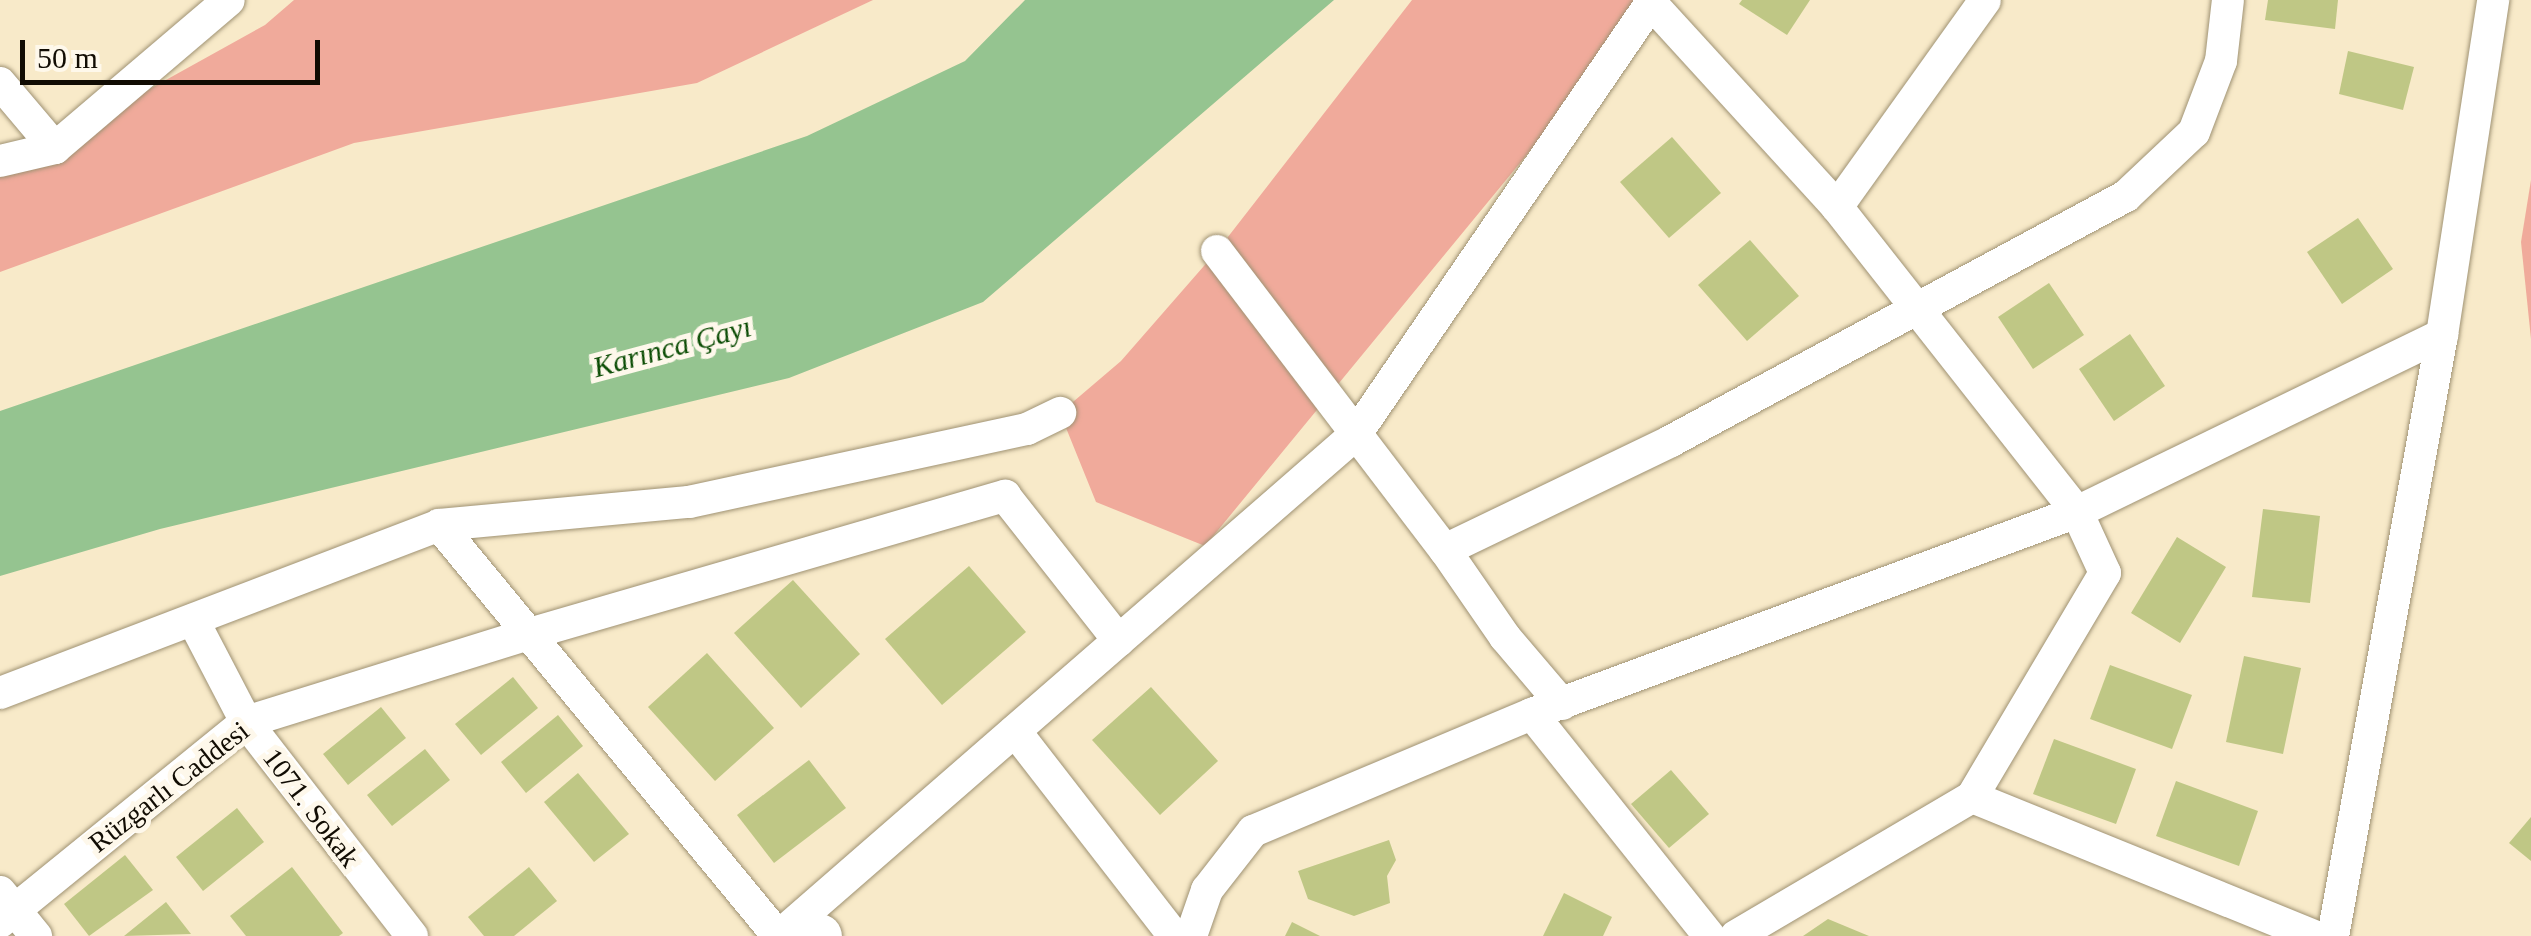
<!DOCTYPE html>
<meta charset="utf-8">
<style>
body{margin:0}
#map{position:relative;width:2531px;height:936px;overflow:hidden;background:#f8eac9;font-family:Georgia,serif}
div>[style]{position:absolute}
.green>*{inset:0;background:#f0aa9b}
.water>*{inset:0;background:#95c490}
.building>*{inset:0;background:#bfc785}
.roads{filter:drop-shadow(0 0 2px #9f9273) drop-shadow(0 0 2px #9f9273)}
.street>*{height:32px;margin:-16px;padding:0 16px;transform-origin:16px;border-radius:16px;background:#fff}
.secondary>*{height:45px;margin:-22.5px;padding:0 22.5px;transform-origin:22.5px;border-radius:22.5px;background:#fff}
span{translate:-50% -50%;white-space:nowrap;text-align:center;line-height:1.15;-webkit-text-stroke:10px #fef8eb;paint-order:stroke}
.street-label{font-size:28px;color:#110c03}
.water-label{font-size:30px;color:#0c4d05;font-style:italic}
.scale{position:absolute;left:20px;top:40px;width:300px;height:45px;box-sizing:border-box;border:5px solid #110c03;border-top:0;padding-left:12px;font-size:30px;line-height:35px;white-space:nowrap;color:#110c03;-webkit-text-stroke:8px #fef8eb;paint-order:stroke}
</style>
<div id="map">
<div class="green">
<i style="clip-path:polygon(294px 0,873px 0,697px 83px,354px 143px,0 272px,0 172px,265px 25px)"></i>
<i style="clip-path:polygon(1412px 0,1654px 0,1205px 546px,1096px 502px,1060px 413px,1121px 361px,1217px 251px)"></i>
<i style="clip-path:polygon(2531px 180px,2531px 339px,2521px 242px)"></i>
</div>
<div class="water">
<i style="clip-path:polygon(1025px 0,1334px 0,983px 302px,789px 378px,160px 529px,0 576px,0 411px,807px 136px,965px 61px)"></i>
</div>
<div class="building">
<i style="clip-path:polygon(1742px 0,1810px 0,1787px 35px,1739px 4px)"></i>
<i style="clip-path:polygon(2268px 0,2338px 0,2335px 29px,2265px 20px)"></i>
<i style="clip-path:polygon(2348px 51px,2414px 67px,2403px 110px,2339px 94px)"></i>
<i style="clip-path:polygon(1672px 137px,1721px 193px,1669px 238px,1620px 182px)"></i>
<i style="clip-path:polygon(2358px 218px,2393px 269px,2342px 304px,2307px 252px)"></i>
<i style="clip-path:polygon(1750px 240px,1799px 296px,1747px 341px,1698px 285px)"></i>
<i style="clip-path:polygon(2049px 283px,2084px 335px,2033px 369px,1998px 317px)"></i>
<i style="clip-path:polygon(2130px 334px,2165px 386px,2114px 421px,2079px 369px)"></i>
<i style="clip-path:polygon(2263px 509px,2320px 516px,2310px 603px,2252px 597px)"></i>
<i style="clip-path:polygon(2177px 537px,2226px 567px,2180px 643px,2131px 613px)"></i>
<i style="clip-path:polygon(969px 566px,1026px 632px,942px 705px,885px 639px)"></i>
<i style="clip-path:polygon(793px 580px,860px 654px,801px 708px,734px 633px)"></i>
<i style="clip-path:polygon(707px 653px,774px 728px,715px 781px,648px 707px)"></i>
<i style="clip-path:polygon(2244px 656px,2301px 668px,2283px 754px,2226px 742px)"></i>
<i style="clip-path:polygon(2110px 665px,2192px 695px,2172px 749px,2090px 719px)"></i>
<i style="clip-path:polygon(513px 677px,538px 708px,481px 755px,455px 724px)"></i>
<i style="clip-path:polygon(1151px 687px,1218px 761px,1160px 815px,1092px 740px)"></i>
<i style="clip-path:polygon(381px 707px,406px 738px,348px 785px,323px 754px)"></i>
<i style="clip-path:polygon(558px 715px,583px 746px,526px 793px,501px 762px)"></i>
<i style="clip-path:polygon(2054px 739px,2136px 769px,2116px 824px,2033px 794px)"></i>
<i style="clip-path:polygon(425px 749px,450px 780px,392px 826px,367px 795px)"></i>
<i style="clip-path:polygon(809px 760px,846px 808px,774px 863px,737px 815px)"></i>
<i style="clip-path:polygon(1671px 770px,1709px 814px,1669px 848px,1631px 804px)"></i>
<i style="clip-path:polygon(578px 773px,629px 834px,594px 862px,544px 802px)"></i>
<i style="clip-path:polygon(2176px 781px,2258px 811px,2239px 866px,2156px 836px)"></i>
<i style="clip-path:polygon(237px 808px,264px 842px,203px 891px,176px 857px)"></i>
<i style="clip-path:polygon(2531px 817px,2531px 861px,2509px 843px)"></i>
<i style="clip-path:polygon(1389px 840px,1396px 860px,1387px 876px,1390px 903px,1354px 916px,1308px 899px,1298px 871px)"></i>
<i style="clip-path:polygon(125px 855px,153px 890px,89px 936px,64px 904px)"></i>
<i style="clip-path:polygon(292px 867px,343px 933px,339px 936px,246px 936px,230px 916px)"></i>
<i style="clip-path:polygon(529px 867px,557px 901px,514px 936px,484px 936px,468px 917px)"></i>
<i style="clip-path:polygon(1564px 893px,1612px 917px,1603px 936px,1543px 936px)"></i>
<i style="clip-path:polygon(166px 902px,191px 934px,124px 936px)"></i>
<i style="clip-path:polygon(1828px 919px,1869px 936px,1803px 936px)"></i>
<i style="clip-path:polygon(1292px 922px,1320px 936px,1285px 936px)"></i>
</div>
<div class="roads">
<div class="street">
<i style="left:1651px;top:3px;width:276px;rotate:47.6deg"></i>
<i style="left:1837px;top:207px;width:388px;rotate:51.8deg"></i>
<i style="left:2077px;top:512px;width:67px;rotate:65.3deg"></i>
<i style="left:2105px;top:573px;width:261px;rotate:120.7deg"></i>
<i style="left:1972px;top:797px;width:274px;rotate:149.5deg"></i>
<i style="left:0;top:83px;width:85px;rotate:49.8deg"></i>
<i style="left:0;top:161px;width:57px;rotate:-13.3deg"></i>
<i style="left:55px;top:148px;width:228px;rotate:-40.4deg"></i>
<i style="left:1837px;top:207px;width:254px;rotate:-54.4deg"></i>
<i style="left:1217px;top:251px;width:376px;rotate:52.7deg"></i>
<i style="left:1445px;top:550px;width:106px;rotate:55.4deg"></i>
<i style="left:1505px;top:637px;width:88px;rotate:49.6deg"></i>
<i style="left:439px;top:525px;width:533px;rotate:50.48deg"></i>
<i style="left:1445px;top:550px;width:251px;rotate:-25.7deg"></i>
<i style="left:1671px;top:441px;width:517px;rotate:-28.3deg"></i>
<i style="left:2126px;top:196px;width:93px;rotate:-43.3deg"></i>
<i style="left:2194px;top:132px;width:76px;rotate:-69.2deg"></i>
<i style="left:2221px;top:61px;width:61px;rotate:-83.5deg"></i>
<i style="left:193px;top:620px;width:115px;rotate:62.5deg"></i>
<i style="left:246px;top:722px;width:271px;rotate:52.2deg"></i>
<i style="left:0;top:693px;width:470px;rotate:-20.9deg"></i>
<i style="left:439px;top:525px;width:251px;rotate:-5.3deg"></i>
<i style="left:689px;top:502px;width:346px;rotate:-12.2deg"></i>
<i style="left:1027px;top:429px;width:37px;rotate:-26deg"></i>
<i style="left:1532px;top:714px;width:284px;rotate:51.4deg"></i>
<i style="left:1015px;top:731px;width:259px;rotate:52.2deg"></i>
<i style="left:1972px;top:797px;width:370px;rotate:22.1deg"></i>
<i style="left:0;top:892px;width:57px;rotate:50.7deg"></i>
<i style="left:0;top:922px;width:317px;rotate:-39.1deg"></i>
<i style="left:246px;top:722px;width:296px;rotate:-17.3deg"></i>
<i style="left:529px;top:634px;width:496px;rotate:-16.2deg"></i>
<i style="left:1005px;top:496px;width:184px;rotate:51.8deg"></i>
<i style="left:779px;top:936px;width:765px;rotate:-41.02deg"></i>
<i style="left:1356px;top:434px;width:526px;rotate:-55.61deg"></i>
<i style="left:1191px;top:936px;width:49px;rotate:-70.8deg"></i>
<i style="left:1207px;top:890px;width:75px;rotate:-52.1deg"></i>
<i style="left:1253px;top:831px;width:303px;rotate:-22.8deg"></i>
<i style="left:1532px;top:714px;width:581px;rotate:-20.34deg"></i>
<i style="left:2077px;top:512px;width:406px;rotate:-25.9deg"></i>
<i style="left:2333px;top:936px;width:611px;rotate:-79.72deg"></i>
<i style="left:2442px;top:335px;width:339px;rotate:-81.3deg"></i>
</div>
<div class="secondary">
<i style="left:806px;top:936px;width:13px"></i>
</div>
</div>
<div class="street-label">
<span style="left:169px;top:787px;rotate:-38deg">Rüzgarlı Caddesi</span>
<span style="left:311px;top:808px;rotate:53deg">1071. Sokak</span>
</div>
<div class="water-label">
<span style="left:672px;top:347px;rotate:-15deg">Karınca Çayı</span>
</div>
<div class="scale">50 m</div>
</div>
